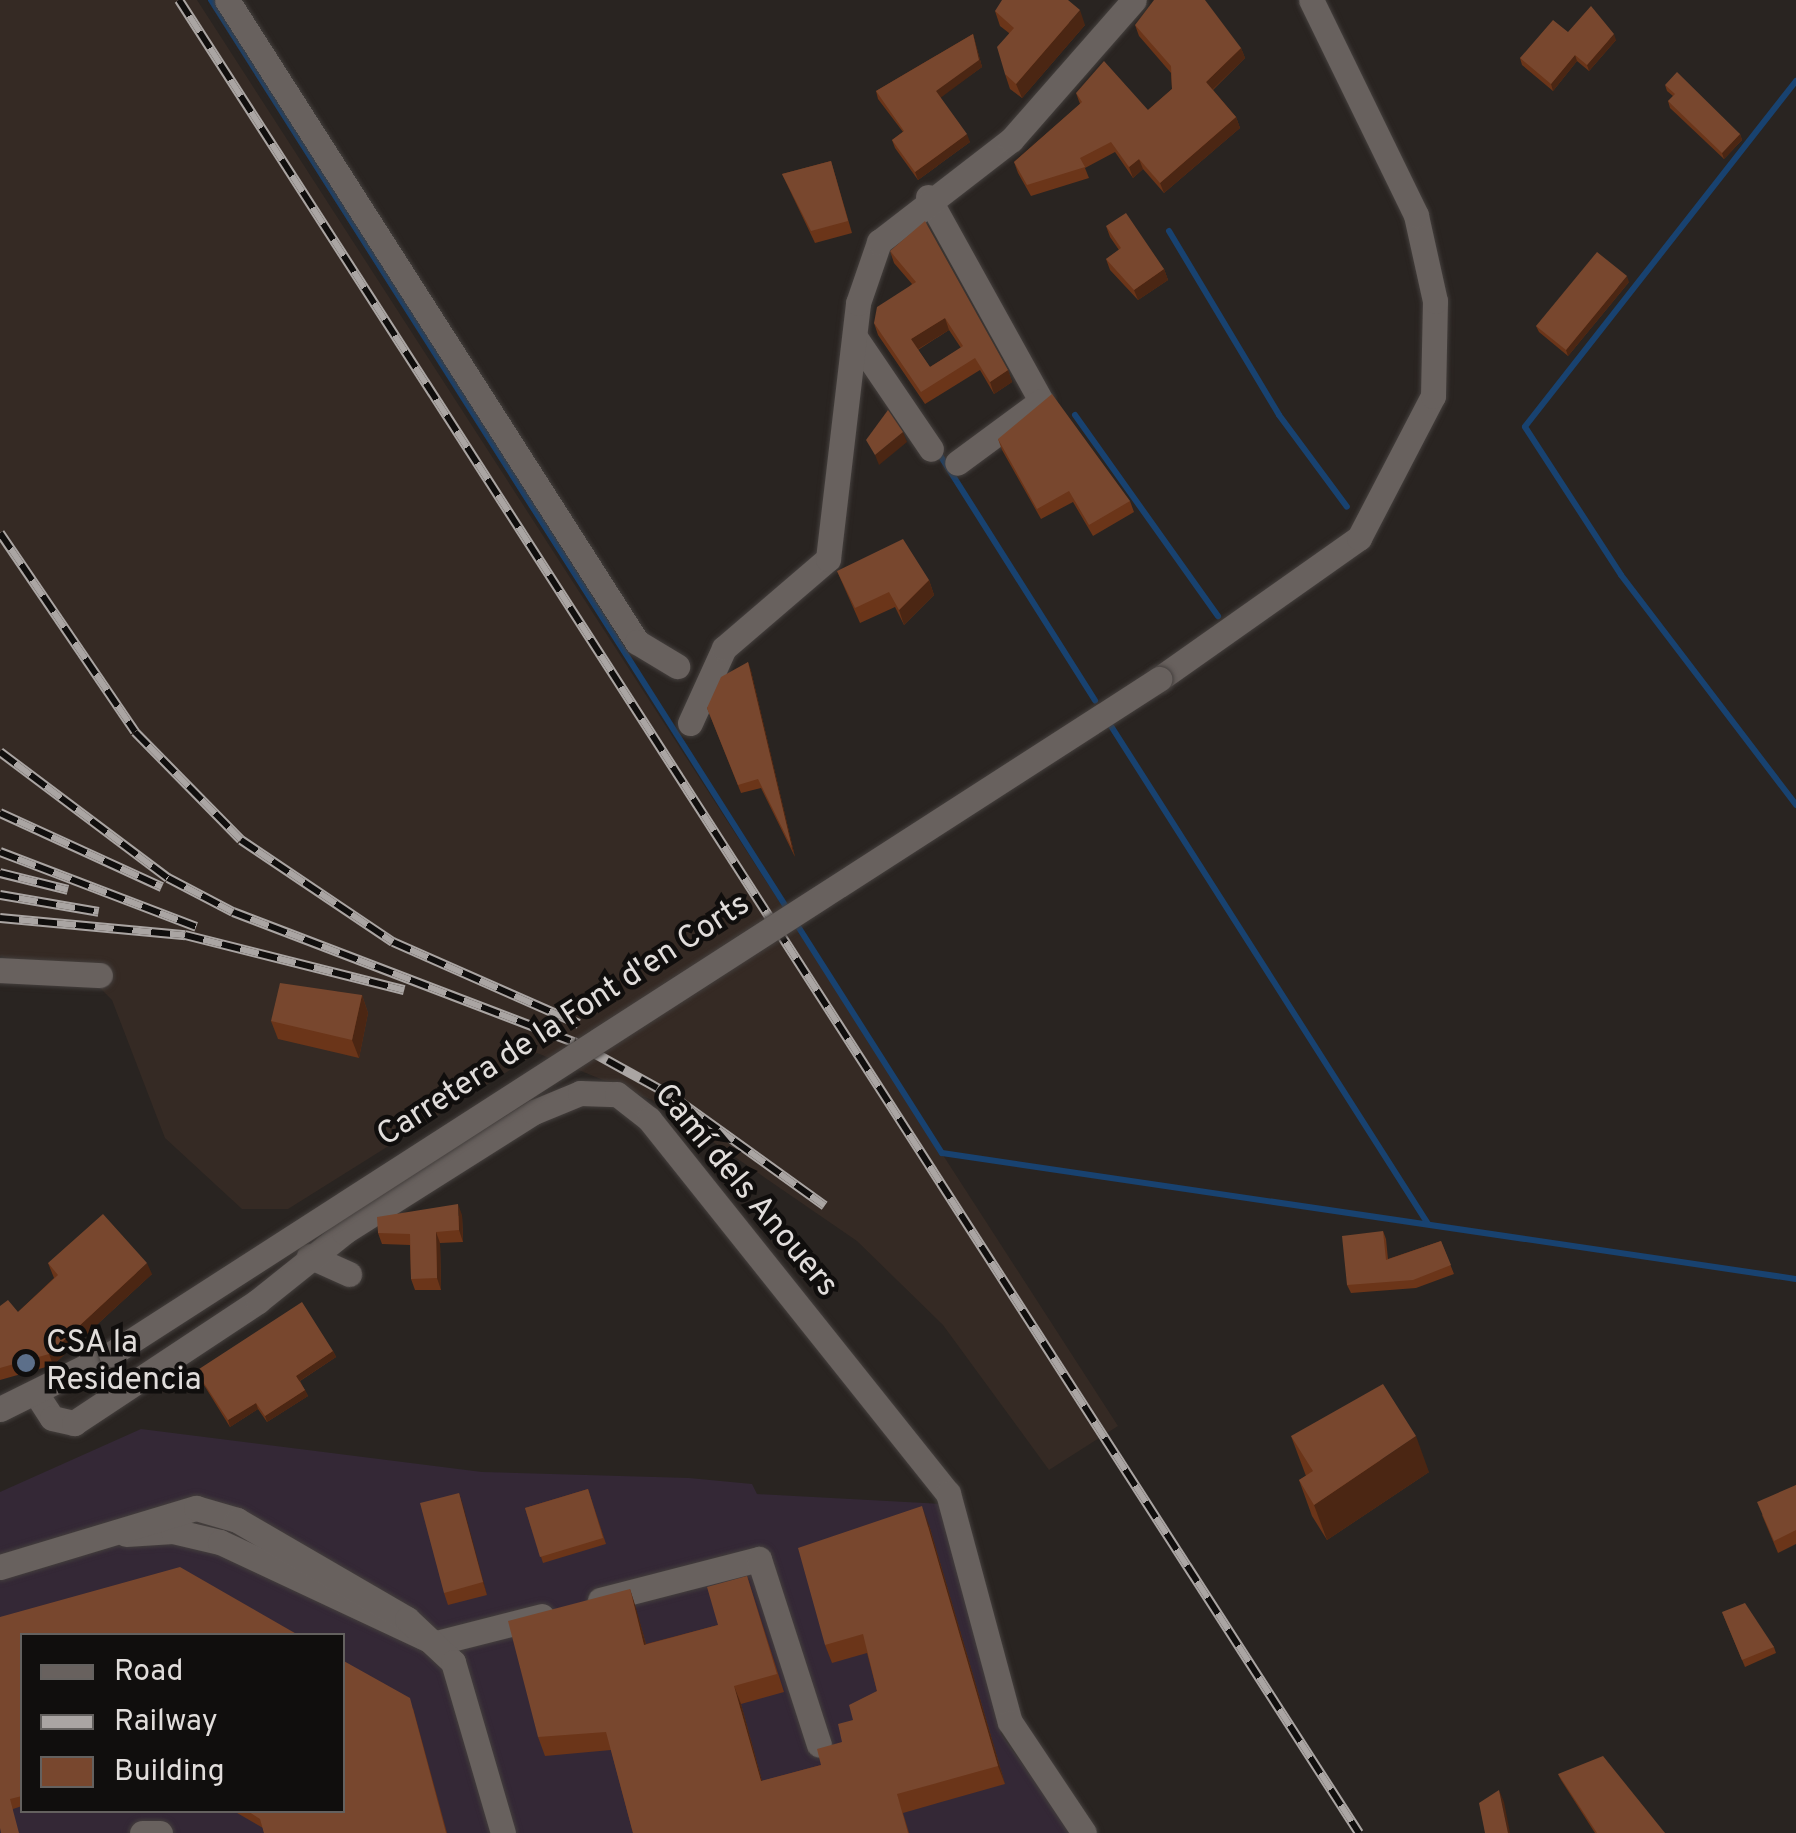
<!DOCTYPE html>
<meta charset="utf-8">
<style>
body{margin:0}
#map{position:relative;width:1796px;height:1833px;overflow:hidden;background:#292421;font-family:Overpass,sans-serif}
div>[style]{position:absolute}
.built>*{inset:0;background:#352a24}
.industrial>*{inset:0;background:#342836}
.stream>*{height:6px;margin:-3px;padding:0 3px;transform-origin:3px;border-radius:3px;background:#184270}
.roads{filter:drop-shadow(0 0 2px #443f3d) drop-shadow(0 0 2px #443f3d)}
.minor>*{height:25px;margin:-12.5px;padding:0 12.5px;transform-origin:12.5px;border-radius:12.5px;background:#68615e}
.rail>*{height:10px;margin-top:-5px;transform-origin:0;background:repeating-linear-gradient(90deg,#100e0d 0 19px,#aaa5a3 0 38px);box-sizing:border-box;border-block:2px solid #aaa5a3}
.bridges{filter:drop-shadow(0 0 2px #443f3d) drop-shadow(0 0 2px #443f3d)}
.minor-bridge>*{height:25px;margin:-12.5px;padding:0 12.5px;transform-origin:12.5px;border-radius:12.5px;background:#68615e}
.wall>*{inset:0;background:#6b3519}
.shaded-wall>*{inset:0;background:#4b2613}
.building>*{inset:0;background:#78472e}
.dots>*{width:28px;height:28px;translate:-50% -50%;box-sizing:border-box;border:5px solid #100e0d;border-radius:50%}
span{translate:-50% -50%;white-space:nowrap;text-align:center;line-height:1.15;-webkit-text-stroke:9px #100e0d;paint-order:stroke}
.street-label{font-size:32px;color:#e1dddb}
.poi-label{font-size:32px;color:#e1dddb}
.left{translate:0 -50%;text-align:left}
.legend{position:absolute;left:20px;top:1633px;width:325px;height:180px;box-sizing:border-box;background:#100e0d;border:2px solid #64615f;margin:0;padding:12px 18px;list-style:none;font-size:30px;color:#e1dddb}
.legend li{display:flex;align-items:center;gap:20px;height:50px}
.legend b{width:50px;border:2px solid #64615f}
</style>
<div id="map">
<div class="built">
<i style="clip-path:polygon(0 0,197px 0,1118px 1426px,1049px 1470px,943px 1325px,857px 1241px,652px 1100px,537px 1053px,288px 1209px,242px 1209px,165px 1138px,112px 1000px,97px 985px,0 956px)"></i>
</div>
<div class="industrial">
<i style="clip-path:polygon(evenodd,141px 1429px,482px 1472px,689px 1478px,752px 1484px,757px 1494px,943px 1504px,1001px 1734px,1072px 1833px,0 1833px,0 1492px,141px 1429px,22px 1636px,342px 1636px,342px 1810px,22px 1810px,22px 1636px)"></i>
</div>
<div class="stream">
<i style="left:211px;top:0;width:1078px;rotate:57.62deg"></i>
<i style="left:1796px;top:81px;width:439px;rotate:128.1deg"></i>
<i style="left:1525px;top:427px;width:176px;rotate:57deg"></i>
<i style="left:1621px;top:575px;width:289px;rotate:52.7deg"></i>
<i style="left:1169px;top:231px;width:214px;rotate:59.1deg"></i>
<i style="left:1279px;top:415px;width:114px;rotate:53.5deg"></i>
<i style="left:1075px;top:415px;width:247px;rotate:54.6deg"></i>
<i style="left:938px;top:452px;width:294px;rotate:57.7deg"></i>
<i style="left:1111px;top:726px;width:590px;rotate:57.52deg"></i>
<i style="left:794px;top:920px;width:276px;rotate:57.6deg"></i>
<i style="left:942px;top:1153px;width:863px;rotate:8.39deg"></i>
</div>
<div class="roads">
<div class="minor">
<i style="left:227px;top:0;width:762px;rotate:57.44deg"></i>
<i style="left:637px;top:642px;width:47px;rotate:31deg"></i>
<i style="left:928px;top:197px;width:233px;rotate:61deg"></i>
<i style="left:1041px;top:401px;width:104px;rotate:143.6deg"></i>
<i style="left:855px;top:337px;width:135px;rotate:55.8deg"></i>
<i style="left:1159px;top:679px;width:245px;rotate:-35.2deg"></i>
<i style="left:1359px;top:538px;width:160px;rotate:-62.5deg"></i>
<i style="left:1433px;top:396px;width:95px;rotate:-88.8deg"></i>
<i style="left:1435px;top:301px;width:88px;rotate:-102.5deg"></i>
<i style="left:1416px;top:215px;width:239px;rotate:-116deg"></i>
<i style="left:690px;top:723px;width:82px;rotate:-65.6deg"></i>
<i style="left:724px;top:648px;width:137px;rotate:-40.6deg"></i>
<i style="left:828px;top:559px;width:258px;rotate:-83.3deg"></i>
<i style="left:858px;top:303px;width:65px;rotate:-71deg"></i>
<i style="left:879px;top:242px;width:167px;rotate:-37.7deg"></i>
<i style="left:1011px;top:140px;width:186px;rotate:-48.7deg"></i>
<i style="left:0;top:970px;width:100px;rotate:2.9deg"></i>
<i style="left:309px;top:1256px;width:44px;rotate:24.2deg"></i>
<i style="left:37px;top:1395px;width:27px;rotate:57deg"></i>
<i style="left:52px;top:1418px;width:23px;rotate:13deg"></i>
<i style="left:74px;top:1423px;width:221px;rotate:-33.5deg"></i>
<i style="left:258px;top:1301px;width:110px;rotate:-38.7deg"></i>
<i style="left:344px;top:1232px;width:225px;rotate:-32.3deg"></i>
<i style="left:534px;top:1112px;width:50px;rotate:-22.4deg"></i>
<i style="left:580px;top:1093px;width:37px;rotate:2deg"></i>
<i style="left:617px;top:1094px;width:41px;rotate:38deg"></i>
<i style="left:649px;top:1119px;width:479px;rotate:51.4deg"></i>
<i style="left:948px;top:1493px;width:237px;rotate:74.9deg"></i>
<i style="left:1010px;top:1722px;width:133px;rotate:56.3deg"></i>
<i style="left:0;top:1409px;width:124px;rotate:-26.4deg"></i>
<i style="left:126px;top:1534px;width:47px;rotate:-3.7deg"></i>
<i style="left:173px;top:1531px;width:48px;rotate:13.2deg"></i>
<i style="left:220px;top:1542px;width:238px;rotate:25.1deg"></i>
<i style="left:436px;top:1643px;width:109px;rotate:-14.3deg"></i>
<i style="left:0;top:1567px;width:205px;rotate:-16.8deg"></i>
<i style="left:196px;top:1508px;width:43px;rotate:16.3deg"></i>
<i style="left:237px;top:1520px;width:197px;rotate:30.2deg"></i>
<i style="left:407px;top:1619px;width:63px;rotate:43.1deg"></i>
<i style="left:453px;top:1662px;width:178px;rotate:73.7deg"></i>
<i style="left:600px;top:1600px;width:164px;rotate:-14.5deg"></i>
<i style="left:759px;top:1559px;width:195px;rotate:72.1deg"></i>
<i style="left:142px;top:1833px;width:18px"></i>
</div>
</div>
<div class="rail">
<i style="left:179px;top:0;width:2180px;rotate:57.23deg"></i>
<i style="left:0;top:533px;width:240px;rotate:55.8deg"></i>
<i style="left:135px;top:732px;width:151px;rotate:45.5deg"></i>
<i style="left:241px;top:840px;width:183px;rotate:33.9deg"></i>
<i style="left:393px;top:942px;width:203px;rotate:23.8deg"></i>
<i style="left:0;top:752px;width:210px;rotate:36.9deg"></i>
<i style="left:168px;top:878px;width:73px;rotate:27.6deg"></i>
<i style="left:233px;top:912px;width:365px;rotate:20.9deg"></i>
<i style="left:574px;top:1042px;width:112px;rotate:28.9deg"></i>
<i style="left:672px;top:1096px;width:188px;rotate:35.7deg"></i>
<i style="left:0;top:813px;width:178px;rotate:24.6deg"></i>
<i style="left:0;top:852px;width:210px;rotate:20.9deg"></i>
<i style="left:0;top:873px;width:70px;rotate:14deg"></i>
<i style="left:0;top:895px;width:100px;rotate:9.7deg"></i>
<i style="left:0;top:918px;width:186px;rotate:5.3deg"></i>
<i style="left:185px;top:935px;width:226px;rotate:14.1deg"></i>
</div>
<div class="bridges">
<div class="minor-bridge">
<i style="left:111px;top:1354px;width:1247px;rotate:-32.78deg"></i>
</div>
</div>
<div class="wall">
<i style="clip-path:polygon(995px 11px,1085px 25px,1022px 98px,1010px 89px,1005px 74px,1009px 33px,1000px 26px)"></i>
<i style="clip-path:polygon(1135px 25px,1241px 48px,1245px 58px,1213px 90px,1236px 117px,1240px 128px,1164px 193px,1143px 169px,1133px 178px,1115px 152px,1085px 168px,1089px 178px,1031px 196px,1018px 173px,1014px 162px,1080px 104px,1076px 93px,1148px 110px,1172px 89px,1171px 73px,1139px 36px)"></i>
<i style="clip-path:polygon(1568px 32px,1616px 40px,1589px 71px,1577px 61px,1553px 91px,1522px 65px,1520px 58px)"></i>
<i style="clip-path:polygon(973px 34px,982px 67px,940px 97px,970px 142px,918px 180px,895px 148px,892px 140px,903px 132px,878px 99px,876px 91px)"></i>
<i style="clip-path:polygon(1665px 85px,1740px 134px,1742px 140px,1724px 159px,1670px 108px,1668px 101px,1673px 96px,1667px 91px)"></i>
<i style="clip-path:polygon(831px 161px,852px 233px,815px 243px,782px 174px)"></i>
<i style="clip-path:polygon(1106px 226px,1164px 269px,1168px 280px,1138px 300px,1110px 270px,1106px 259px,1119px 250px,1110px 237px)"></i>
<i style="clip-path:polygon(evenodd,890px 251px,1008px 370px,1012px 382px,994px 394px,980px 370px,925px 404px,878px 335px,874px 323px,912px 284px,894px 263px,890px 251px,949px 330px,961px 348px,930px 367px,918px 350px,949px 330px)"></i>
<i style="clip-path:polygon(1629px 282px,1568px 356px,1539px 332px,1536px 326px)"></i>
<i style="clip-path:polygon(998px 439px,1130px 501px,1134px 512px,1093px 536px,1073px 502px,1041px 519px,1002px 450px)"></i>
<i style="clip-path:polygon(837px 571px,929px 580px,934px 595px,904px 625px,895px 607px,860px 623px)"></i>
<i style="clip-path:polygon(748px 662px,751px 671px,795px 857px,761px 788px,741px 793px,707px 708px)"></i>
<i style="clip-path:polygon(362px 995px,368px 1013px,359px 1058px,278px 1039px,271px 1021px)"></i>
<i style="clip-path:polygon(462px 1215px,463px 1242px,440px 1243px,441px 1290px,415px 1290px,411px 1279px,410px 1245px,382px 1244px,378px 1233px)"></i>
<i style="clip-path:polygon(1383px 1231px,1386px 1239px,1388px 1259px,1441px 1241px,1454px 1274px,1416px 1288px,1351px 1293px,1347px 1285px)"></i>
<i style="clip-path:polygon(48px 1263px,152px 1274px,53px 1365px,0 1380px,0 1306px,18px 1312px,54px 1278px)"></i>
<i style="clip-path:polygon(333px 1351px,336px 1357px,300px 1381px,308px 1396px,267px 1422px,258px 1409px,230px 1427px,199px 1377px,196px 1371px)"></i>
<i style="clip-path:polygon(1291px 1436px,1429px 1472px,1327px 1540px,1312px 1516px,1299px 1480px,1306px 1476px)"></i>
<i style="clip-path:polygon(1796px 1485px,1796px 1544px,1778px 1553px,1762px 1515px)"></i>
<i style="clip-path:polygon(588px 1489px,606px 1544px,543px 1563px,525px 1508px)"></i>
<i style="clip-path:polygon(459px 1493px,487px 1595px,448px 1605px,444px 1593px)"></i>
<i style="clip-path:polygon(929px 1525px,1005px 1784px,903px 1813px,909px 1833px,633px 1833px,611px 1750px,545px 1756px,538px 1737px,630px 1589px,646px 1644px,718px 1625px,747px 1576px,784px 1692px,741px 1704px,762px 1781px,821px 1765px,842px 1742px,853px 1720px,877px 1691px,867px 1653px,832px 1663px,825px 1645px)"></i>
<i style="clip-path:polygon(1722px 1612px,1774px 1647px,1776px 1653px,1745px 1667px)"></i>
<i style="clip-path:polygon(22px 1636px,22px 1806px,13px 1809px,1px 1833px)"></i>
<i style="clip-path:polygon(413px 1708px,447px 1833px,264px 1833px,263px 1828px,232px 1810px,342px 1810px)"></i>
<i style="clip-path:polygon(1558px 1774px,1665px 1833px,1595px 1833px,1561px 1780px)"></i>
</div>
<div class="shaded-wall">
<i style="clip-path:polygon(1080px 10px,1085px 25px,1022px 98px,1016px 84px)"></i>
<i style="clip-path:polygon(973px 34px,982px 67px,939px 99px,936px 91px)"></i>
<i style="clip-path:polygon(1614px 34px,1616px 40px,1589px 71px,1587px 65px)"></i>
<i style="clip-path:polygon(1241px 48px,1245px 58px,1210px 92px,1206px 82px)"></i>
<i style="clip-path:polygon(1575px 55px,1577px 61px,1553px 91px,1551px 84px)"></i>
<i style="clip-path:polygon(1236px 117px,1240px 128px,1164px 193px,1160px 183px)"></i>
<i style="clip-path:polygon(967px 134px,970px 142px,918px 180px,915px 172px)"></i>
<i style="clip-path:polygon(1740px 134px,1742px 140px,1724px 159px,1722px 153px)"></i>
<i style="clip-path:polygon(1139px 159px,1143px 169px,1133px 178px,1129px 167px)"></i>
<i style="clip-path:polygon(1164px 269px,1168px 280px,1138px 300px,1134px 290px)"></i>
<i style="clip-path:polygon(1627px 276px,1629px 282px,1568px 356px,1566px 350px)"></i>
<i style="clip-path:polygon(945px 318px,949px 330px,915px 351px,911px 339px)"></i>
<i style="clip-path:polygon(1008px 370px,1012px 382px,994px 394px,990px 382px)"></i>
<i style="clip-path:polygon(903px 432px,907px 442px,879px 465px,875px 455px)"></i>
<i style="clip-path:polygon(929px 580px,934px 595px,904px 625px,899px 610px)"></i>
<i style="clip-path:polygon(748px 662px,751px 671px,795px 857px,792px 848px)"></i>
<i style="clip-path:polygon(362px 995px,368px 1013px,359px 1058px,352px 1040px)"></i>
<i style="clip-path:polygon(458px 1204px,462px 1215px,463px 1242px,459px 1230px)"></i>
<i style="clip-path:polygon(436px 1232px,440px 1243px,441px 1290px,437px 1278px)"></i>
<i style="clip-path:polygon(147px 1263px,152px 1274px,53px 1365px,49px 1354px)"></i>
<i style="clip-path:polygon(333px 1351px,336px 1357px,298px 1382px,296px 1376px)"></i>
<i style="clip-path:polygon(305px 1390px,308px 1396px,267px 1422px,265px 1416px)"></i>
<i style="clip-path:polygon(256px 1403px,258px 1409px,230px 1427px,228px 1420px)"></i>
<i style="clip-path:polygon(1416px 1436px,1429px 1472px,1327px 1540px,1314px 1505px)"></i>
<i style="clip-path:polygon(459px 1493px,463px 1505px,487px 1595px,483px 1582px)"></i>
<i style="clip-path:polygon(922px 1506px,929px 1525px,1005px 1784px,998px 1766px)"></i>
<i style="clip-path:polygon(630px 1589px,636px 1608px,651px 1663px,644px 1645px)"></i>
<i style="clip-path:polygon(734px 1686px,741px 1704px,767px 1799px,761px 1781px)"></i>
<i style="clip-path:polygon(1499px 1790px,1504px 1802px,1510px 1833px,1508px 1833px)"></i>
</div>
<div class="building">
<i style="clip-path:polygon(1002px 0,1068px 0,1080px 10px,1016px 84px,1005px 74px,997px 47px,1014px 28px,995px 11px)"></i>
<i style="clip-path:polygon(1154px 0,1205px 0,1241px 48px,1206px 82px,1236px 117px,1160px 183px,1139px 159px,1129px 167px,1111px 142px,1080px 158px,1085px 167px,1027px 185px,1014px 162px,1082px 102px,1076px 93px,1104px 61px,1148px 110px,1172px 89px,1171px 66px,1135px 25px)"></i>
<i style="clip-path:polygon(1591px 6px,1614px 34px,1587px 65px,1575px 55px,1551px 84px,1520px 58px,1553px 20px,1568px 32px)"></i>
<i style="clip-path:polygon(973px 34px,979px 60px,936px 91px,967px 134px,915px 172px,892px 140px,904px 131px,876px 91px)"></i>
<i style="clip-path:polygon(1677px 72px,1740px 134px,1722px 153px,1668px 101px,1675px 94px,1665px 85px)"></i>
<i style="clip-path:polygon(831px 161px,848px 221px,811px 231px,782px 174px)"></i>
<i style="clip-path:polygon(1126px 213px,1164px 269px,1134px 290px,1106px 259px,1121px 248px,1106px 226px)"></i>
<i style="clip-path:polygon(evenodd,925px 221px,1008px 370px,990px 382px,975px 358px,921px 392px,874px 323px,877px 307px,916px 282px,890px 251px,925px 221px,945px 318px,963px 346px,930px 367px,911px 339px,945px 318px)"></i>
<i style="clip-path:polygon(1597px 252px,1627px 276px,1566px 350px,1536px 326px)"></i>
<i style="clip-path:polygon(1052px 394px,1130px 501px,1089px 525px,1069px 491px,1037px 509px,998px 439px)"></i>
<i style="clip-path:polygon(888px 410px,903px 432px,875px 455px,866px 440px)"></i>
<i style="clip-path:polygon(903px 539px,929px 580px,899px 610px,889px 592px,855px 608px,837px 571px)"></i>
<i style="clip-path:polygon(748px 662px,792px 848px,758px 779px,738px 785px,707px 708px,721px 677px)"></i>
<i style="clip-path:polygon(280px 983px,362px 995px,352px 1040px,271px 1021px)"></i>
<i style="clip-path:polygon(458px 1204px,459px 1230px,436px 1232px,437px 1278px,411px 1279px,410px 1234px,378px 1233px,377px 1217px)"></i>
<i style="clip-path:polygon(103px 1214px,147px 1263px,49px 1354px,0 1368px,0 1306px,8px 1300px,18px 1312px,58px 1275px,48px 1263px)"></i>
<i style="clip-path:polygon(1383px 1231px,1386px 1260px,1441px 1241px,1451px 1265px,1413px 1280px,1347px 1285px,1342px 1236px)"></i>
<i style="clip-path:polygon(302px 1302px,333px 1351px,296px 1376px,305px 1390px,265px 1416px,256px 1403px,228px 1420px,196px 1371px)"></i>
<i style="clip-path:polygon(1383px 1384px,1416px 1436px,1314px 1505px,1299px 1480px,1313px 1471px,1291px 1436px)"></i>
<i style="clip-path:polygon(1796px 1485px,1796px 1530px,1774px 1541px,1757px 1502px)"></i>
<i style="clip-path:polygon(588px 1489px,603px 1538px,540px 1557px,525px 1508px)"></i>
<i style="clip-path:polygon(459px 1493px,483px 1582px,444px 1593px,420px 1503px)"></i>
<i style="clip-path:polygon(922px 1506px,998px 1766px,897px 1794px,908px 1833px,633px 1833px,606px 1732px,538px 1737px,508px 1621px,630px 1589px,644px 1645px,718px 1625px,707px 1587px,747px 1576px,777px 1674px,734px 1686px,761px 1781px,821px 1765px,817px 1749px,842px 1742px,838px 1724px,853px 1720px,849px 1705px,877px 1691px,863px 1634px,825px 1645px,798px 1548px)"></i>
<i style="clip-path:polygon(180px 1567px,300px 1636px,22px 1636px,22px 1796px,10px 1799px,19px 1833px,1px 1833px,0 1828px,0 1617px)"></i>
<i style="clip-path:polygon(1745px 1603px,1774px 1647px,1742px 1660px,1722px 1612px)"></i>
<i style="clip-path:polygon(342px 1660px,410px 1698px,446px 1833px,264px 1833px,260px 1819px,246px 1810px,342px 1810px)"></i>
<i style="clip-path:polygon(1603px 1756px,1665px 1833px,1597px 1833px,1558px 1774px)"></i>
<i style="clip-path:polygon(1499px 1790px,1508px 1833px,1485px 1833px,1479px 1803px)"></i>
</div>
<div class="dots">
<i style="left:26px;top:1363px;background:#5c6f8a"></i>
</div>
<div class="street-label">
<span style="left:564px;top:1021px;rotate:-33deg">Carretera de la Font d'en Corts</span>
<span style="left:745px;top:1191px;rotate:50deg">Camí dels Anouers</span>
</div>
<div class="poi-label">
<span class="left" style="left:46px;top:1363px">CSA la<br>Residencia</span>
</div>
<ul class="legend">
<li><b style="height:12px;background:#68615e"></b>Road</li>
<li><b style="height:12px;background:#aaa5a3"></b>Railway</li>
<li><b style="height:28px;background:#78472e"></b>Building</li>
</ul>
</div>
